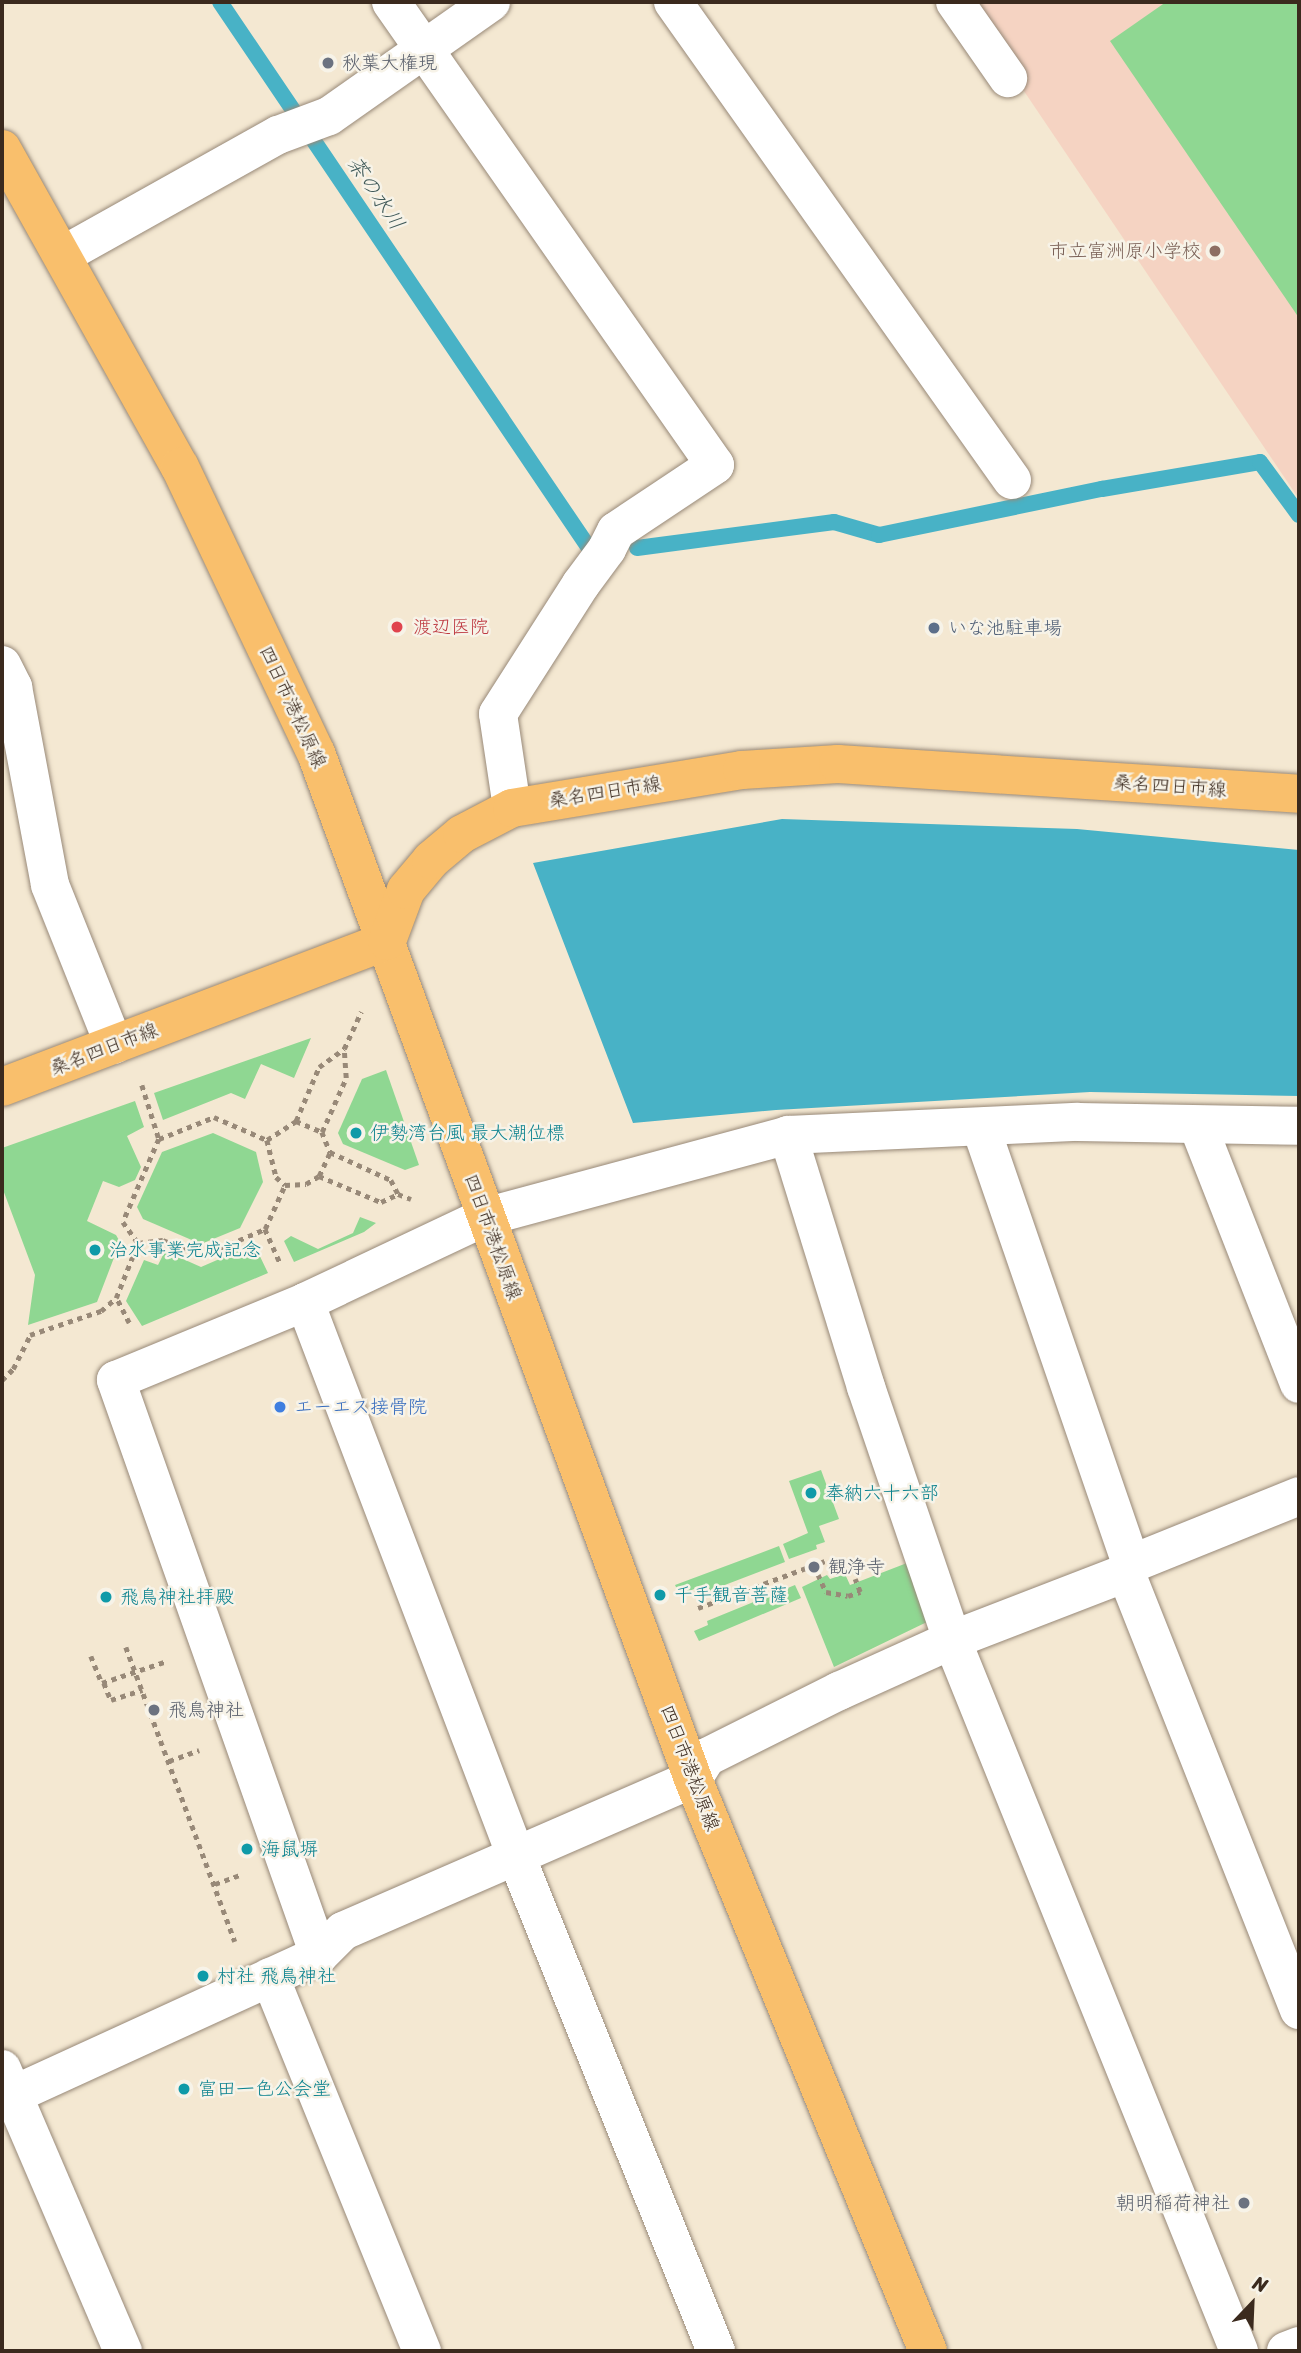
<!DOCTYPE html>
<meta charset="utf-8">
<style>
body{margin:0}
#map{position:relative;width:1301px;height:2353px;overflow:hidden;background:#f4e8d2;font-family:Sriracha,"Klee One",sans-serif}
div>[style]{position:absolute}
.built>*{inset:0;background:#f5d3c2}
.green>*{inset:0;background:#8fd792}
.water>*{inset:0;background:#48b2c6}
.stream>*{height:16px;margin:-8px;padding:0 8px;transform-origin:8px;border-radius:8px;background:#48b2c6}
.path>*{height:4.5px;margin-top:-2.25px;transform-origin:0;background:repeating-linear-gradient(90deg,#988978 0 5px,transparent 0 10px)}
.roads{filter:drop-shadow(0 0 2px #988978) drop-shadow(0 0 2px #988978)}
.minor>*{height:38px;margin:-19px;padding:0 19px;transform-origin:19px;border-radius:19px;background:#fff}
.major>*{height:38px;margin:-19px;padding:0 19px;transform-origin:19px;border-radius:19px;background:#f9bf6c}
.dots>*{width:19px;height:19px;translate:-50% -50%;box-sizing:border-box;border:4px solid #f7f3e8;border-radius:50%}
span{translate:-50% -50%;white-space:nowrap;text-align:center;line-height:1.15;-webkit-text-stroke:5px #f7f3e8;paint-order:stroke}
.worship-label{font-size:19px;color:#5b616d}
.left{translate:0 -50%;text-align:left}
.right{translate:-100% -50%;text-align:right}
.education-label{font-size:19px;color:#785e54}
.health-label{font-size:19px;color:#be3a42}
.service-label{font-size:19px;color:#4e5e75}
.street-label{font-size:19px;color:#3b2a1e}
.culture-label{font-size:19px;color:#0d838f}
.shop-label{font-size:19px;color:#366cbe}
.water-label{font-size:21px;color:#405a59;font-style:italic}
.frame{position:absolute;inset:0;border:4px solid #3b2a1e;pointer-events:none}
.north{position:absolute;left:1217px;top:2269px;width:70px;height:70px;-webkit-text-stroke:5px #f7f3e8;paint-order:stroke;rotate:23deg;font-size:19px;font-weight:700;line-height:28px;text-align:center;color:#3b2a1e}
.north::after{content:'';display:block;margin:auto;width:24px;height:32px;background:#3b2a1e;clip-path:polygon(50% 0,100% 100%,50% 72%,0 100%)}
</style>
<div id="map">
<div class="built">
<i style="clip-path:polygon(964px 2px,1299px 2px,1299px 499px)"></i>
</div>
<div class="green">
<i style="clip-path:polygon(1166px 2px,1299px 2px,1299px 318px,1110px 41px)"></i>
<i style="clip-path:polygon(311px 1038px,294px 1078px,261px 1064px,245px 1099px,231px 1093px,163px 1120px,154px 1093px)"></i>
<i style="clip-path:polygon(386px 1070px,419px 1165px,405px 1170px,343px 1144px,338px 1133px,362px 1079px)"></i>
<i style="clip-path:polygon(135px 1101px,144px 1127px,127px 1136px,141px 1167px,135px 1180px,119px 1187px,103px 1181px,87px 1221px,116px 1235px,120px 1242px,97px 1302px,28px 1325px,35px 1275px,2px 1187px,2px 1148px)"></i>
<i style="clip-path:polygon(213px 1133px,256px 1152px,263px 1182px,240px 1228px,201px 1244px,143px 1219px,137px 1207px,162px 1152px)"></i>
<i style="clip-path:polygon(360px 1217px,376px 1223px,364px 1232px,294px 1262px,284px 1241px,291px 1236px,318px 1249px,353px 1233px)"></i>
<i style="clip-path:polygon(254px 1244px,268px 1273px,142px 1326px,126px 1301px,144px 1260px,158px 1265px,165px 1251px,201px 1267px)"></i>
<i style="clip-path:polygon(821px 1470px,839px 1519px,819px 1526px,825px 1542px,816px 1545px,817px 1549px,789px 1559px,783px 1544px,808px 1533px,789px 1481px)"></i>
<i style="clip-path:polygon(779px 1546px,785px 1562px,696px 1596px,694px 1589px,680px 1595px,675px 1585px)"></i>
<i style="clip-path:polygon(907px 1563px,929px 1621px,834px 1667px,802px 1587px,827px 1575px,830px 1579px,845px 1574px,850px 1585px)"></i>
<i style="clip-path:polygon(795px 1585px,801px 1598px,699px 1641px,694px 1631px,708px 1625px,707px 1621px)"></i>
</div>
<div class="water">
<i style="clip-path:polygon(782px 819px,1077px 829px,1299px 850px,1299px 1096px,1090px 1092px,776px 1110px,633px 1123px,533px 863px)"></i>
</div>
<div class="stream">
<i style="left:220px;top:2px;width:663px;rotate:55.95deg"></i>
<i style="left:637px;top:548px;width:199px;rotate:-7.5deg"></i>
<i style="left:834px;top:522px;width:47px;rotate:16.1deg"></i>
<i style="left:879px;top:535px;width:228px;rotate:-11.7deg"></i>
<i style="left:1102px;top:489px;width:160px;rotate:-9.7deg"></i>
<i style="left:1260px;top:462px;width:66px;rotate:53.7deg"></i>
</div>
<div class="path">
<i style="left:142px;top:1085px;width:57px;rotate:72.5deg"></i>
<i style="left:159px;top:1139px;width:59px;rotate:-21.8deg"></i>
<i style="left:214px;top:1117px;width:58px;rotate:23.5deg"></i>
<i style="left:296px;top:1121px;width:28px;rotate:23deg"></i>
<i style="left:322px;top:1132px;width:22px;rotate:68deg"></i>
<i style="left:330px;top:1152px;width:67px;rotate:24.7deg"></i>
<i style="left:391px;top:1180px;width:16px;rotate:63deg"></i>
<i style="left:398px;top:1194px;width:14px;rotate:21deg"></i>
<i style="left:322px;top:1132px;width:59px;rotate:-66deg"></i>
<i style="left:346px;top:1078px;width:29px;rotate:-94deg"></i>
<i style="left:344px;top:1049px;width:41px;rotate:-65.3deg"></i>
<i style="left:159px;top:1139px;width:90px;rotate:113.4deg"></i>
<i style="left:123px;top:1222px;width:26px;rotate:54deg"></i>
<i style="left:138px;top:1243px;width:25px;rotate:-7deg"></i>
<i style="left:163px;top:1240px;width:42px;rotate:22.3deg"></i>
<i style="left:202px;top:1256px;width:69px;rotate:-23.2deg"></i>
<i style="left:265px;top:1229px;width:48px;rotate:-65.6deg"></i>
<i style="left:267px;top:1140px;width:35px;rotate:-33deg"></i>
<i style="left:296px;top:1121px;width:59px;rotate:-66.9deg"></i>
<i style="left:319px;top:1067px;width:31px;rotate:-36deg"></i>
<i style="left:267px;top:1140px;width:38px;rotate:76deg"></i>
<i style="left:276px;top:1177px;width:12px;rotate:42deg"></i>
<i style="left:285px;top:1185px;width:21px;rotate:-3deg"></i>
<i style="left:306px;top:1184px;width:15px;rotate:-32deg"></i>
<i style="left:319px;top:1176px;width:26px;rotate:-65deg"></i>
<i style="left:319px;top:1176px;width:67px;rotate:22.8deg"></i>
<i style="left:381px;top:1202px;width:19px;rotate:-25deg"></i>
<i style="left:265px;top:1229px;width:36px;rotate:66deg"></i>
<i style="left:129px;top:1323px;width:28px;rotate:-117deg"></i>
<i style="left:116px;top:1298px;width:59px;rotate:-68.2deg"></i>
<i style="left:2px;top:1380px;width:16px;rotate:-45deg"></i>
<i style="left:13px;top:1369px;width:38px;rotate:-63deg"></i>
<i style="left:30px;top:1335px;width:75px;rotate:-18.7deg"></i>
<i style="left:101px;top:1311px;width:20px;rotate:-41deg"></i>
<i style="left:814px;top:1565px;width:30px;rotate:66deg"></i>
<i style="left:826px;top:1592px;width:22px;rotate:10deg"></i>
<i style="left:848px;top:1596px;width:13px;rotate:-18deg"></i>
<i style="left:860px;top:1592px;width:14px;rotate:-111deg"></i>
<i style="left:698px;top:1608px;width:135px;rotate:-20.3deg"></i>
<i style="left:126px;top:1647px;width:314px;rotate:69.7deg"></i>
<i style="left:91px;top:1656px;width:29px;rotate:68deg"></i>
<i style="left:102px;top:1683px;width:69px;rotate:-18.7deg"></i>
<i style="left:104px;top:1683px;width:18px;rotate:68deg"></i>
<i style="left:111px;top:1700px;width:33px;rotate:-18deg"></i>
<i style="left:169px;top:1761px;width:32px;rotate:-20deg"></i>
<i style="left:215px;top:1884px;width:27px;rotate:-20deg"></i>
</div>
<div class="roads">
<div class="minor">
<i style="left:391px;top:2px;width:565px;rotate:55.02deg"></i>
<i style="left:715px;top:465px;width:119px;rotate:146.3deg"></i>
<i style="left:616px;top:531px;width:20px;rotate:117deg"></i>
<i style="left:607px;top:549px;width:44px;rotate:126.6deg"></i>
<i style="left:581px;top:584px;width:154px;rotate:122.6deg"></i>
<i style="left:498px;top:714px;width:95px;rotate:81.5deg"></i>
<i style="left:673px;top:2px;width:586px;rotate:54.66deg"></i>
<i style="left:955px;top:2px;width:93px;rotate:55.1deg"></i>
<i style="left:63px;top:255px;width:246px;rotate:-29.2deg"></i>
<i style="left:278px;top:135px;width:54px;rotate:-20.4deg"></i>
<i style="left:329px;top:116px;width:198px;rotate:-35.1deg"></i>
<i style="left:2px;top:665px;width:25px;rotate:63deg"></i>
<i style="left:13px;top:687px;width:201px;rotate:79.4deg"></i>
<i style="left:50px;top:885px;width:172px;rotate:68.2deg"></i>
<i style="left:1198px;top:1126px;width:277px;rotate:68.6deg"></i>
<i style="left:981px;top:1128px;width:461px;rotate:71deg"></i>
<i style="left:788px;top:1135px;width:264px;rotate:72.8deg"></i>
<i style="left:866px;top:1387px;width:267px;rotate:71.2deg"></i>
<i style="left:952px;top:1640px;width:767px;rotate:68.02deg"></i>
<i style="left:305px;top:1302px;width:593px;rotate:69.15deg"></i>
<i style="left:516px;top:1856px;width:534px;rotate:68deg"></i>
<i style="left:1126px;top:1573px;width:470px;rotate:68.4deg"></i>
<i style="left:319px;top:1955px;width:610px;rotate:-109.45deg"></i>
<i style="left:116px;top:1380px;width:204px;rotate:-22.4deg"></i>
<i style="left:305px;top:1302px;width:199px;rotate:-25.3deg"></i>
<i style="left:485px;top:1217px;width:314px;rotate:-15.1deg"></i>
<i style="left:788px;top:1135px;width:290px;rotate:-2.6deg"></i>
<i style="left:1078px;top:1122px;width:221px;rotate:1deg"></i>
<i style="left:270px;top:1977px;width:404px;rotate:67.9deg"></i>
<i style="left:2px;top:2069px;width:307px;rotate:66.8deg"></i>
<i style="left:2px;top:2100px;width:349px;rotate:-24.6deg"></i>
<i style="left:319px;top:1955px;width:34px;rotate:-45deg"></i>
<i style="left:343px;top:1931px;width:382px;rotate:-23.5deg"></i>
<i style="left:693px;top:1779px;width:26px;rotate:-58deg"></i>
<i style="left:707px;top:1757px;width:148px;rotate:-26.6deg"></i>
<i style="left:839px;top:1691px;width:124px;rotate:-24.3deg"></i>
<i style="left:952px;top:1640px;width:186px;rotate:-21.1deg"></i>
<i style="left:1126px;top:1573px;width:10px;rotate:-61deg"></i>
<i style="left:1131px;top:1564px;width:181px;rotate:-22deg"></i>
<i style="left:1286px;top:2351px;width:14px;rotate:-21deg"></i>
</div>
<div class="major">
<i style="left:2px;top:149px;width:364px;rotate:60.8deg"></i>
<i style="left:180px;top:467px;width:317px;rotate:64.6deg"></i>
<i style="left:316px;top:753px;width:1093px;rotate:69.82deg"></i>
<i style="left:693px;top:1779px;width:618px;rotate:67.67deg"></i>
<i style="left:2px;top:1087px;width:412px;rotate:-20.8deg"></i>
<i style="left:387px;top:941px;width:54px;rotate:-69.6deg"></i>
<i style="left:406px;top:890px;width:39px;rotate:-50deg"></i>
<i style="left:431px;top:860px;width:40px;rotate:-40deg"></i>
<i style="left:462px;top:834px;width:56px;rotate:-27.5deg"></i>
<i style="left:512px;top:808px;width:233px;rotate:-9.4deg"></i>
<i style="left:742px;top:770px;width:96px;rotate:-3.6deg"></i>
<i style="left:838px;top:764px;width:462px;rotate:3.7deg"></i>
</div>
</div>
<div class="dots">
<i style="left:328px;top:63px;background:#6b7280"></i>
<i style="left:1215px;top:251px;background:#8d6e63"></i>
<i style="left:397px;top:627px;background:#e0444e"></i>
<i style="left:934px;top:628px;background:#5c6f8a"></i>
<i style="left:356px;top:1133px;background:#0f9aa8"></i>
<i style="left:95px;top:1250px;background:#0f9aa8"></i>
<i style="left:280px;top:1407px;background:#3f7fe0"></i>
<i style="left:811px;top:1493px;background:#0f9aa8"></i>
<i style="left:814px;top:1567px;background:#6b7280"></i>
<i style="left:660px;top:1595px;background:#0f9aa8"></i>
<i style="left:106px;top:1597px;background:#0f9aa8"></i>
<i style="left:154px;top:1710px;background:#6b7280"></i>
<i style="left:247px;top:1849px;background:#0f9aa8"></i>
<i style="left:203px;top:1976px;background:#0f9aa8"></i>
<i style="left:184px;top:2089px;background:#0f9aa8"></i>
<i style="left:1244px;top:2203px;background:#6b7280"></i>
</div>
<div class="worship-label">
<span class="left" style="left:342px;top:63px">秋葉大権現</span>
<span class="left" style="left:828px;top:1567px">観浄寺</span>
<span class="left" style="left:168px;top:1710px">飛鳥神社</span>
<span class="right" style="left:1230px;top:2203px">朝明稲荷神社</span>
</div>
<div class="education-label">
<span class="right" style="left:1201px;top:251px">市立富洲原小学校</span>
</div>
<div class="health-label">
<span class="left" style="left:413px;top:627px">渡辺医院</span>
</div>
<div class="service-label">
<span class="left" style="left:948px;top:628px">いな池駐車場</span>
</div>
<div class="street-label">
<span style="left:293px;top:707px;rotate:65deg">四日市港松原線</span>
<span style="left:1170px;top:786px;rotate:4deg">桑名四日市線</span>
<span style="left:605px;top:792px;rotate:-9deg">桑名四日市線</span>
<span style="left:104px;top:1049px;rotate:-21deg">桑名四日市線</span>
<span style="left:493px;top:1237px;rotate:70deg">四日市港松原線</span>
<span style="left:690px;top:1768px;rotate:69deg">四日市港松原線</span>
</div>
<div class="culture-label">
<span class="left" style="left:370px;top:1133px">伊勢湾台風 最大潮位標</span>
<span class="left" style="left:109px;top:1250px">治水事業完成記念</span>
<span class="left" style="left:825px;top:1493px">奉納六十六部</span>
<span class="left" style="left:674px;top:1595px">千手観音菩薩</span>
<span class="left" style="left:120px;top:1597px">飛鳥神社拝殿</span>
<span class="left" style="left:261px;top:1849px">海鼠塀</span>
<span class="left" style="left:217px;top:1976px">村社 飛鳥神社</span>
<span class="left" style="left:198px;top:2089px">富田一色公会堂</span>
</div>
<div class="shop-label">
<span class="left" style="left:294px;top:1407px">エーエス接骨院</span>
</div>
<div class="water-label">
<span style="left:376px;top:193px;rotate:56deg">茶の水川</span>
</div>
<div class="frame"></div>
<div class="north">N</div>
</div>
